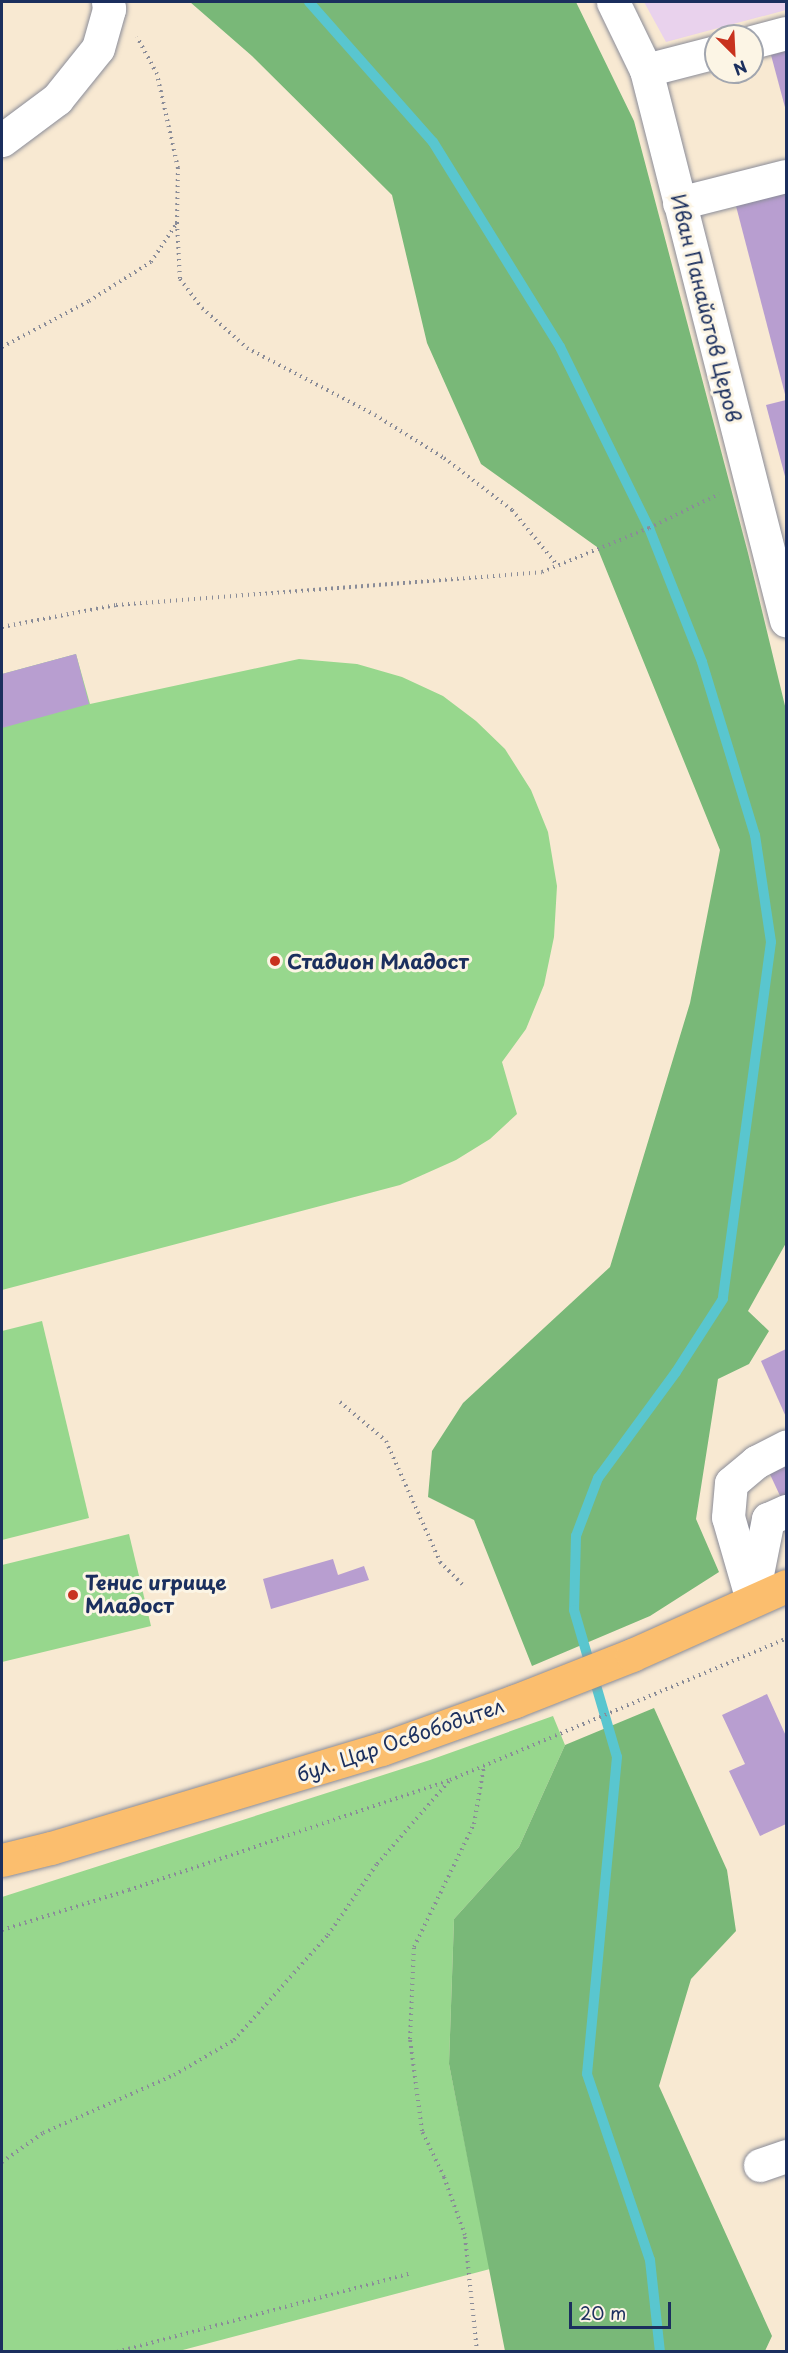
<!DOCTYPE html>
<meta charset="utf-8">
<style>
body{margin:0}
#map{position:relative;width:788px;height:2353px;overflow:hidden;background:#f8e9d2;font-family:"Playpen Sans",sans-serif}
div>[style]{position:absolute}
.built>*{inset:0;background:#e9d2ed}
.green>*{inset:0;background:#97d78d}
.forest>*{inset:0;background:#79b878}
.stream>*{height:10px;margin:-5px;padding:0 5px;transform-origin:5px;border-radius:5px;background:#59c6cf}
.building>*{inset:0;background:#b89ed0}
.path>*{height:4px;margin-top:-2px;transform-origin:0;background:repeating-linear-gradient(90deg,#8a8c98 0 1.5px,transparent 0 6px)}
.roads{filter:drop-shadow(0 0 2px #8a8c98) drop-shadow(0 0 2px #8a8c98)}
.minor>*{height:33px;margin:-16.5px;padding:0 16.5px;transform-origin:16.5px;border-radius:16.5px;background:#fff}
.major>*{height:33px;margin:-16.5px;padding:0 16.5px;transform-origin:16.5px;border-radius:16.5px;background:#fbbe6e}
.dots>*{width:16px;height:16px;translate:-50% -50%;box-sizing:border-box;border:3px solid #fcf5e5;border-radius:50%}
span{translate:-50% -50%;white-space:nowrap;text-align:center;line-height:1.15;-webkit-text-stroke:6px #fcf5e5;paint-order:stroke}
.street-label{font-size:20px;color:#1b2f5e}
.poi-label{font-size:20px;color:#1b2f5e;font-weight:700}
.left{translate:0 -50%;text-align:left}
.frame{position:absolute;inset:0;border:3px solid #1b2f5e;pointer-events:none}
.north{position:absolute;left:704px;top:24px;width:60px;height:60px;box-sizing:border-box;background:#fcf5e5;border:2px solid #a2a6af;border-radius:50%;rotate:156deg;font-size:16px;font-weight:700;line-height:24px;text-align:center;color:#1b2f5e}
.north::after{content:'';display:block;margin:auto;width:21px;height:27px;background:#c8321e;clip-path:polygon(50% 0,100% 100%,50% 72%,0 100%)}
.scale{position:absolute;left:569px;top:2302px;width:102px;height:27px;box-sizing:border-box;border:3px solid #1b2f5e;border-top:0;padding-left:8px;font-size:18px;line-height:21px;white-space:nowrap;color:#1b2f5e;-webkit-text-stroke:4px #fcf5e5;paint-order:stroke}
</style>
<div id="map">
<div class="built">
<i style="clip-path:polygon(644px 2px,786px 2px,786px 10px,666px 42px)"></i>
</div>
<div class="green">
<i style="clip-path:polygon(76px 654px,90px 704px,299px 659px,357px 664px,402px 677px,443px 696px,476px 721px,505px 749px,531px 790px,548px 832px,557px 886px,554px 937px,544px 985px,526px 1029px,502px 1062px,517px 1114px,490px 1139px,456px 1160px,400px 1185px,2px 1290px,2px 674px)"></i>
<i style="clip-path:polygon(42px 1321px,89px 1518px,2px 1540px,2px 1331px)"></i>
<i style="clip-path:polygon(129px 1534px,151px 1626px,2px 1662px,2px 1565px)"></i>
<i style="clip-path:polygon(553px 1716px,565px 1745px,519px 1847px,454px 1919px,449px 2064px,490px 2269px,179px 2351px,2px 2352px,2px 1897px,430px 1760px)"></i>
</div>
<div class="forest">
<i style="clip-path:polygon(190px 2px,576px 2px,634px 121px,748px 553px,786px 710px,786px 1243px,748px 1311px,769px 1331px,749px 1364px,718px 1379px,696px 1519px,719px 1572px,650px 1616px,532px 1666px,474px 1520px,428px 1497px,432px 1451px,463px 1403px,610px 1267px,690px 1003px,720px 850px,597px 547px,481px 464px,427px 343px,392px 195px,252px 56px)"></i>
<i style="clip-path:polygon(654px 1708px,727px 1870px,736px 1931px,691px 1979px,659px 2086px,772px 2336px,765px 2351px,505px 2351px,449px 2064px,454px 1919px,519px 1847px,565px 1745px)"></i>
</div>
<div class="stream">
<i style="left:309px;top:2px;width:187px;rotate:48.5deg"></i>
<i style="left:433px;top:142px;width:241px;rotate:58.2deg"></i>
<i style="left:560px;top:347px;width:202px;rotate:63.8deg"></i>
<i style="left:649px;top:528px;width:144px;rotate:68.4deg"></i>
<i style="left:702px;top:662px;width:181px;rotate:73deg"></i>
<i style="left:755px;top:835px;width:108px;rotate:81.5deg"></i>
<i style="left:771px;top:942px;width:360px;rotate:97.7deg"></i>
<i style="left:723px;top:1299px;width:87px;rotate:122.8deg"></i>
<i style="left:676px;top:1372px;width:132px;rotate:126.3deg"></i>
<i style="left:598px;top:1478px;width:62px;rotate:110.8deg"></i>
<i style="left:576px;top:1536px;width:74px;rotate:91.5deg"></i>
<i style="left:574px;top:1610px;width:153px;rotate:73.7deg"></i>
<i style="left:617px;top:1757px;width:318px;rotate:95.4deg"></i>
<i style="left:587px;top:2074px;width:196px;rotate:71.3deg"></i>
<i style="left:650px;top:2260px;width:93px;rotate:83.8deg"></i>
</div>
<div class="building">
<i style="clip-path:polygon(786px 51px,786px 111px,771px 55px)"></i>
<i style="clip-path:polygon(786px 192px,786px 398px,736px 206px)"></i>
<i style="clip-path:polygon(786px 400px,786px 480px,766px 405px)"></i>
<i style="clip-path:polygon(76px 654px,89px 704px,2px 728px,2px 674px)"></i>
<i style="clip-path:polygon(786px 1349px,786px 1417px,761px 1361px)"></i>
<i style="clip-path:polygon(786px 1458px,786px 1497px,782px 1500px,767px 1468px)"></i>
<i style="clip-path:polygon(333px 1559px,338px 1575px,364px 1566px,369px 1580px,271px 1609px,263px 1579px)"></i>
<i style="clip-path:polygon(767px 1694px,786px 1736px,786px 1824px,760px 1836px,729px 1771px,745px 1764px,722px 1715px)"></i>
</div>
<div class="path">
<i style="left:177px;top:223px;width:56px;rotate:86.9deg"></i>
<i style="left:180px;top:279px;width:36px;rotate:53deg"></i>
<i style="left:202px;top:308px;width:60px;rotate:41.6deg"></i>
<i style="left:247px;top:348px;width:144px;rotate:27.6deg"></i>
<i style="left:375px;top:415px;width:81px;rotate:31.9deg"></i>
<i style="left:444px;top:458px;width:86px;rotate:37.4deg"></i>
<i style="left:512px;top:510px;width:72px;rotate:50.6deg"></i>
<i style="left:2px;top:347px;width:98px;rotate:-27.9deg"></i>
<i style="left:89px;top:301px;width:73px;rotate:-32.2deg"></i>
<i style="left:151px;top:262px;width:47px;rotate:-56.3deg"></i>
<i style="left:177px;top:223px;width:55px;rotate:-89deg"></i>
<i style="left:178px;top:168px;width:96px;rotate:-102.6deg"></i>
<i style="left:157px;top:74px;width:42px;rotate:-118.4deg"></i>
<i style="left:2px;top:627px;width:116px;rotate:-10.9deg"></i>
<i style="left:116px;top:605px;width:427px;rotate:-4.4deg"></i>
<i style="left:542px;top:572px;width:116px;rotate:-22.4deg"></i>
<i style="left:649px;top:528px;width:78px;rotate:-25.9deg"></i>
<i style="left:340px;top:1402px;width:60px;rotate:40.3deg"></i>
<i style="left:386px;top:1441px;width:133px;rotate:65.9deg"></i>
<i style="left:440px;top:1562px;width:33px;rotate:45deg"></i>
<i style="left:2px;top:1930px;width:133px;rotate:-17.5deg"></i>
<i style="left:129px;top:1890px;width:339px;rotate:-18.9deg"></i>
<i style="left:450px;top:1780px;width:364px;rotate:-22.8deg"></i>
<i style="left:2px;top:2162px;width:50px;rotate:-35.3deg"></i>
<i style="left:43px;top:2133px;width:143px;rotate:-23.9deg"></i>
<i style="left:174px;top:2075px;width:69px;rotate:-30.3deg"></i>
<i style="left:234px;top:2040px;width:141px;rotate:-48.2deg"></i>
<i style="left:328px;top:1935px;width:86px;rotate:-55.4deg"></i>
<i style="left:377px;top:1864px;width:111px;rotate:-49deg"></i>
<i style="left:117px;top:2352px;width:302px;rotate:-15deg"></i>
<i style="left:477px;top:2352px;width:118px;rotate:-95.9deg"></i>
<i style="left:465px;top:2235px;width:62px;rotate:-109.9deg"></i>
<i style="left:444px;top:2177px;width:51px;rotate:-115.6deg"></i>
<i style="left:422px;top:2131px;width:93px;rotate:-97.4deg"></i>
<i style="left:410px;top:2039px;width:92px;rotate:-87.5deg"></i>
<i style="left:414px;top:1947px;width:137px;rotate:-64deg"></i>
<i style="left:474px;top:1824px;width:59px;rotate:-80.2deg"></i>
</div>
<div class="roads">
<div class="minor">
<i style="left:613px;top:2px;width:76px;rotate:64.1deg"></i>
<i style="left:646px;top:70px;width:568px;rotate:75.72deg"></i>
<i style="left:752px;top:42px;width:35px;rotate:-15deg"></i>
<i style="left:646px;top:70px;width:72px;rotate:-14.4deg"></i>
<i style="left:2px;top:140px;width:69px;rotate:-36.7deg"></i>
<i style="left:57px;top:99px;width:65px;rotate:-51.2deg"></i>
<i style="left:98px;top:48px;width:41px;rotate:-74.2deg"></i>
<i style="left:109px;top:9px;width:7px;rotate:-98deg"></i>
<i style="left:679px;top:203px;width:110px;rotate:-14.2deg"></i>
<i style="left:752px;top:1599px;width:82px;rotate:-78.7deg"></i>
<i style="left:768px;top:1519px;width:20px;rotate:-24deg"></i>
<i style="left:752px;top:1600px;width:86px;rotate:-106.1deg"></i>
<i style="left:728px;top:1517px;width:34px;rotate:-85deg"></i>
<i style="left:731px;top:1483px;width:33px;rotate:-40deg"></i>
<i style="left:756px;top:1462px;width:34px;rotate:-27deg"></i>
<i style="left:760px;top:2165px;width:28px;rotate:-19deg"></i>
</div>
<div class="major">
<i style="left:2px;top:1860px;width:50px;rotate:-13.8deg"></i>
<i style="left:51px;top:1848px;width:345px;rotate:-16.7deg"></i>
<i style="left:382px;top:1749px;width:141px;rotate:-19.8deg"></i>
<i style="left:515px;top:1701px;width:126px;rotate:-21.5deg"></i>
<i style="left:632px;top:1655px;width:169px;rotate:-24.1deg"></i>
</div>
</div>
<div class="dots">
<i style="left:275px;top:961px;background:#c8321e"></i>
<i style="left:73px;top:1595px;background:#c8321e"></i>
</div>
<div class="street-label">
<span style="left:706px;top:308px;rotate:76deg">Иван Панайотов Церов</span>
<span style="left:400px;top:1740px;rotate:-19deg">бул. Цар Освободител</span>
</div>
<div class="poi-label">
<span class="left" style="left:287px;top:961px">Стадион Младост</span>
<span class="left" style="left:85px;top:1594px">Тенис игрище<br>Младост</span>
</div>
<div class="frame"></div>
<div class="north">N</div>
<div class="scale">20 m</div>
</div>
